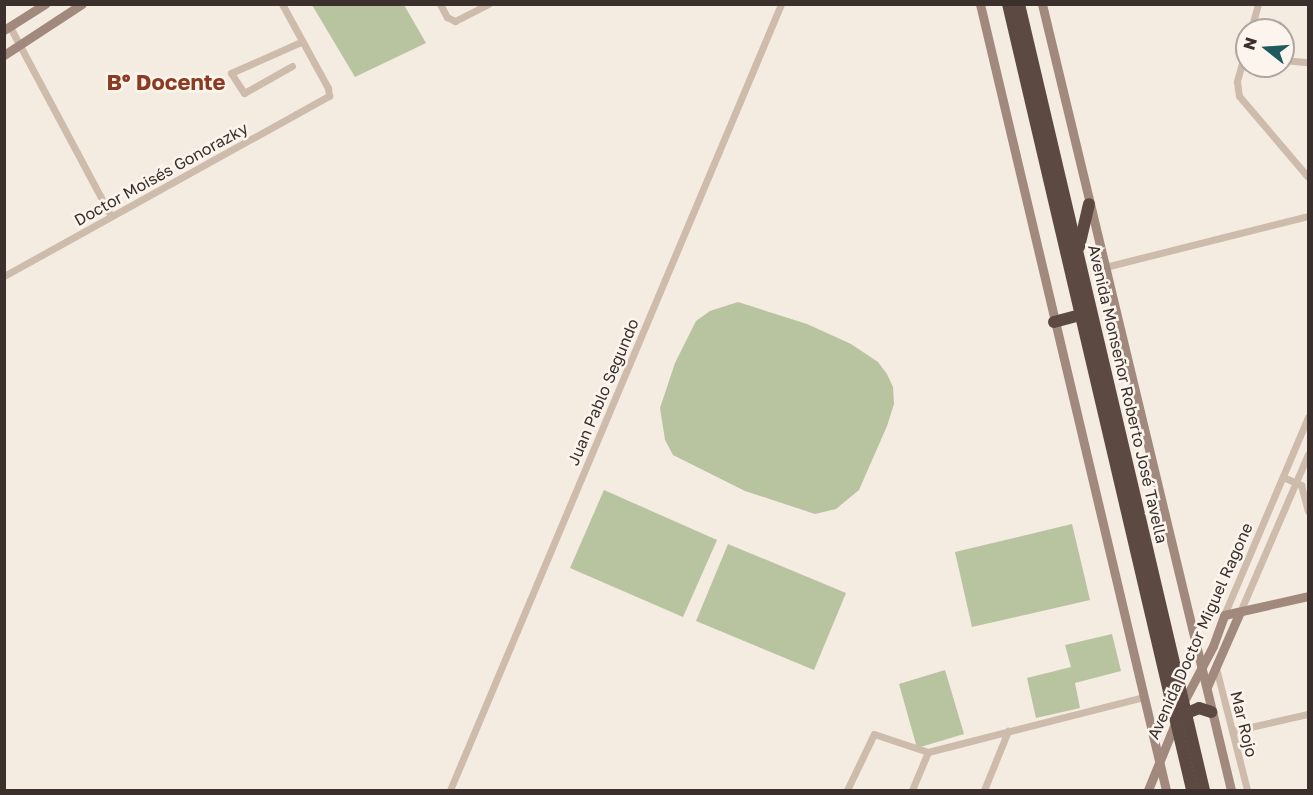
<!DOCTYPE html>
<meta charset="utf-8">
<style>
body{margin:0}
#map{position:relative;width:1313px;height:795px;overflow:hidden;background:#f4ebe1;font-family:"Golos Text",sans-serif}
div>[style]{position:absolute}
.green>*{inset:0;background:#b8c4a0}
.street>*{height:7px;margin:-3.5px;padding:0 3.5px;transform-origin:3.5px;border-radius:3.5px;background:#cdbbac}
.secondary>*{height:9px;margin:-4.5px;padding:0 4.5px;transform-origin:4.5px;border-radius:4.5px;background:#a18a7d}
.highway>*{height:12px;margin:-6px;padding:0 6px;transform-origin:6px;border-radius:6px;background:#5c4a42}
span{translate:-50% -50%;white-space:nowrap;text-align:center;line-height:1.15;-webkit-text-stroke:5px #fbf5ee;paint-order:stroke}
.street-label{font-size:16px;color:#3b302b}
.district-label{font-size:22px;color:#8c3b22;font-weight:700}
.frame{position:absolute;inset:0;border:6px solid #3b302b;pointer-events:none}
.north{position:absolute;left:1235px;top:18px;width:60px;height:60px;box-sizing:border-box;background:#fbf5ee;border:2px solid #aea6a0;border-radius:50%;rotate:287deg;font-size:16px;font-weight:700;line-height:24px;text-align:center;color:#3b302b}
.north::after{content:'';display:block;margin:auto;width:21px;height:27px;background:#1f5a5e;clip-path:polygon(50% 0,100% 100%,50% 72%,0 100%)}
</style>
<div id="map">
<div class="green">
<i style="clip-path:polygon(312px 5px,404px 5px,426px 43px,355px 77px)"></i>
<i style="clip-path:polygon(738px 302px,807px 324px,851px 344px,878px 362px,887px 374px,893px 387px,894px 404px,887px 426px,859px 490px,836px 509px,815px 514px,745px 491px,673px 455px,665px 440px,660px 408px,675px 363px,696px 321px,710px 311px)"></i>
<i style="clip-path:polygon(604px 490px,717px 540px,683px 617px,570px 568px)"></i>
<i style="clip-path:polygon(1072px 524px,1090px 600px,972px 627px,955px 552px)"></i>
<i style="clip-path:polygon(728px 544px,846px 593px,814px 670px,696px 621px)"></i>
<i style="clip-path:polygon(1112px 634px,1121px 671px,1075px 683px,1080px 708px,1036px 718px,1027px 678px,1071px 667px,1065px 645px)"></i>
<i style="clip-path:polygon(945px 670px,964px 734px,917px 748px,899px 684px)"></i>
</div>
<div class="street">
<i style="left:440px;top:4px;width:15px;rotate:62deg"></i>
<i style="left:447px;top:17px;width:9px;rotate:27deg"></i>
<i style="left:455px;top:21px;width:38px;rotate:-27deg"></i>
<i style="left:10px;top:27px;width:214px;rotate:61.9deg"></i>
<i style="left:1251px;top:30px;width:27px;rotate:-75deg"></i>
<i style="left:1247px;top:46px;width:37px;rotate:106deg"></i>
<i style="left:1237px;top:82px;width:14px;rotate:82deg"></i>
<i style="left:1239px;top:96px;width:106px;rotate:49.6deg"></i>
<i style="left:1283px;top:60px;width:25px;rotate:5deg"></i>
<i style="left:292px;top:66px;width:55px;rotate:150.6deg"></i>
<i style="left:244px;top:93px;width:24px;rotate:-123deg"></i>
<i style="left:231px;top:73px;width:77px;rotate:-23.9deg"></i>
<i style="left:1105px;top:267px;width:209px;rotate:-14.1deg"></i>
<i style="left:4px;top:276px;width:372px;rotate:-29deg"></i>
<i style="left:329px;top:96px;width:8px;rotate:-97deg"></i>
<i style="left:328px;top:88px;width:96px;rotate:-118.7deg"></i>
<i style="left:1283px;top:477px;width:20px;rotate:24deg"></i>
<i style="left:1301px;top:485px;width:27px;rotate:75deg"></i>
<i style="left:1240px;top:612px;width:172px;rotate:-66.7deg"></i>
<i style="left:1224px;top:615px;width:215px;rotate:-67deg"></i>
<i style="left:1216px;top:668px;width:126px;rotate:75.7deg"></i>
<i style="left:1233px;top:731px;width:77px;rotate:-12.8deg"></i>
<i style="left:450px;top:790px;width:853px;rotate:-67.16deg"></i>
<i style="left:847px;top:790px;width:62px;rotate:-64.3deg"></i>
<i style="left:874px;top:734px;width:57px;rotate:18.4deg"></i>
<i style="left:928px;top:752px;width:223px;rotate:-14.3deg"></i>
<i style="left:912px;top:790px;width:41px;rotate:-67.2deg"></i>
<i style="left:984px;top:790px;width:64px;rotate:-67.9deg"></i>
</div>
<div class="secondary">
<i style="left:980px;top:4px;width:808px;rotate:76.69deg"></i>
<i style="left:1042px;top:4px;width:808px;rotate:76.48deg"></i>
<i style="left:4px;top:30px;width:49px;rotate:-32.4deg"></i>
<i style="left:4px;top:55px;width:93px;rotate:-33.2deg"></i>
<i style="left:1207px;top:687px;width:82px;rotate:-66.3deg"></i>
<i style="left:1183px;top:703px;width:64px;rotate:-62.2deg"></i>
<i style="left:1213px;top:646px;width:33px;rotate:-70deg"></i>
<i style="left:1224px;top:615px;width:86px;rotate:-12.7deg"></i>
<i style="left:1148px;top:790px;width:74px;rotate:-67.9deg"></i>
</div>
<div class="highway">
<i style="left:1008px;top:4px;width:807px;rotate:76.82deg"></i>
<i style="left:1019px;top:4px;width:807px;rotate:76.76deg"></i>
<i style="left:1079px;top:247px;width:44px;rotate:-76.9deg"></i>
<i style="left:1054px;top:322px;width:28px;rotate:-15deg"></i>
<i style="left:1182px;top:715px;width:18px;rotate:-22deg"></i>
<i style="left:1199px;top:708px;width:13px;rotate:18deg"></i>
</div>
<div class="street-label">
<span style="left:161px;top:174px;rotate:-29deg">Doctor Moisés Gonorazky</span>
<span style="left:603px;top:392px;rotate:-67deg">Juan Pablo Segundo</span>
<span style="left:1128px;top:394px;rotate:77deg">Avenida Monseñor Roberto José Tavella</span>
<span style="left:1200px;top:631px;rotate:-66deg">Avenida Doctor Miguel Ragone</span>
<span style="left:1244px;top:724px;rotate:76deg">Mar Rojo</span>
</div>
<div class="district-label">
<span style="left:166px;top:82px">Bº Docente</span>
</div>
<div class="frame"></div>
<div class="north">N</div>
</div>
